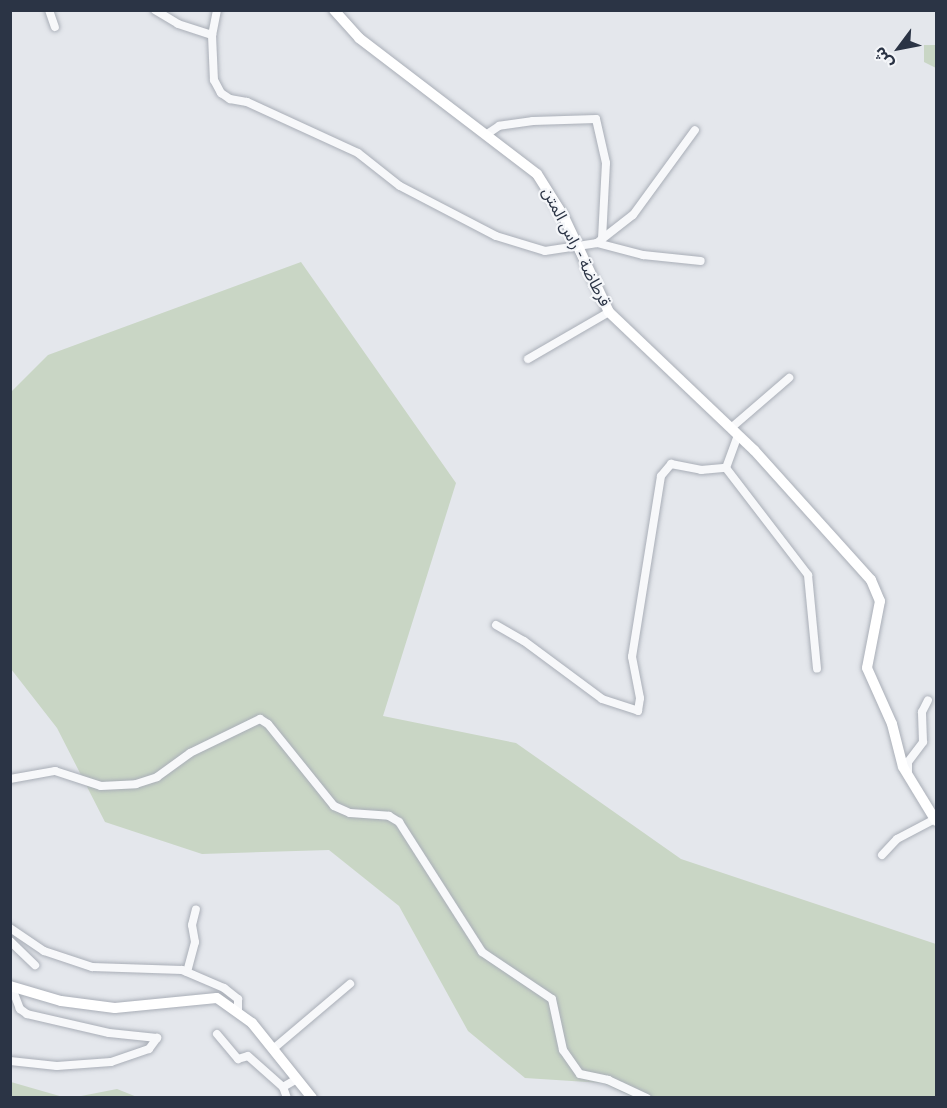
<!DOCTYPE html>
<meta charset="utf-8">
<style>
body{margin:0}
#map{position:relative;width:947px;height:1108px;overflow:hidden;background:#e4e7ec;font-family:"Fira Sans Condensed","Noto Sans Arabic",sans-serif}
div>[style]{position:absolute}
.green>*{inset:0;background:#c9d6c5}
.roads{filter:drop-shadow(0 0 2px #a9aeb7) drop-shadow(0 0 2px #a9aeb7)}
.street>*{height:8px;margin:-4px;padding:0 4px;transform-origin:4px;border-radius:4px;background:#f7f8fa}
.secondary>*{height:10px;margin:-5px;padding:0 5px;transform-origin:5px;border-radius:5px;background:#fff}
span{translate:-50% -50%;white-space:nowrap;text-align:center;line-height:1.15;-webkit-text-stroke:4.5px #f4f6f9;paint-order:stroke}
.street-label{font-size:16px;color:#2b3445}
.frame{position:absolute;inset:0;border:12px solid #2b3445;pointer-events:none}
.north{position:absolute;left:869px;top:18px;width:60px;height:60px;-webkit-text-stroke:4px #f4f6f9;paint-order:stroke;rotate:238deg;font-size:16px;font-weight:700;line-height:24px;text-align:center;color:#2b3445}
.north::after{content:'';display:block;margin:auto;width:21px;height:27px;background:#2b3445;clip-path:polygon(50% 0,100% 100%,50% 72%,0 100%)}
</style>
<div id="map">
<div class="green">
<i style="clip-path:polygon(924px 45px,936px 45px,936px 68px,924px 62px)"></i>
<i style="clip-path:polygon(301px 262px,456px 483px,383px 716px,516px 743px,681px 859px,936px 944px,936px 1097px,633px 1097px,603px 1083px,525px 1078px,468px 1031px,399px 906px,329px 850px,202px 854px,105px 822px,57px 728px,11px 669px,11px 392px,48px 355px)"></i>
<i style="clip-path:polygon(11px 1082px,63px 1097px,11px 1097px)"></i>
<i style="clip-path:polygon(117px 1089px,137px 1097px,76px 1097px)"></i>
</div>
<div class="roads">
<div class="street">
<i style="left:49px;top:10px;width:18px;rotate:71deg"></i>
<i style="left:155px;top:10px;width:27px;rotate:31deg"></i>
<i style="left:178px;top:24px;width:36px;rotate:18deg"></i>
<i style="left:217px;top:10px;width:25px;rotate:101deg"></i>
<i style="left:212px;top:35px;width:45px;rotate:87.5deg"></i>
<i style="left:214px;top:80px;width:15px;rotate:62deg"></i>
<i style="left:221px;top:93px;width:11px;rotate:34deg"></i>
<i style="left:230px;top:99px;width:17px;rotate:10deg"></i>
<i style="left:247px;top:102px;width:122px;rotate:24.7deg"></i>
<i style="left:358px;top:153px;width:53px;rotate:38.2deg"></i>
<i style="left:400px;top:186px;width:108px;rotate:27.5deg"></i>
<i style="left:496px;top:236px;width:51px;rotate:17deg"></i>
<i style="left:545px;top:251px;width:53px;rotate:-8.7deg"></i>
<i style="left:597px;top:243px;width:6px;rotate:-39deg"></i>
<i style="left:602px;top:239px;width:76px;rotate:-87deg"></i>
<i style="left:606px;top:163px;width:45px;rotate:-102.8deg"></i>
<i style="left:596px;top:119px;width:63px;rotate:178.2deg"></i>
<i style="left:533px;top:121px;width:34px;rotate:172deg"></i>
<i style="left:499px;top:126px;width:14px;rotate:146deg"></i>
<i style="left:602px;top:239px;width:39px;rotate:-38deg"></i>
<i style="left:633px;top:215px;width:105px;rotate:-53.9deg"></i>
<i style="left:597px;top:243px;width:48px;rotate:14.6deg"></i>
<i style="left:643px;top:255px;width:58px;rotate:5.9deg"></i>
<i style="left:528px;top:359px;width:94px;rotate:-30.1deg"></i>
<i style="left:731px;top:428px;width:77px;rotate:-40.8deg"></i>
<i style="left:738px;top:435px;width:35px;rotate:110deg"></i>
<i style="left:726px;top:468px;width:135px;rotate:52.5deg"></i>
<i style="left:808px;top:575px;width:94px;rotate:84.5deg"></i>
<i style="left:496px;top:625px;width:32px;rotate:30deg"></i>
<i style="left:524px;top:641px;width:97px;rotate:36.6deg"></i>
<i style="left:602px;top:699px;width:38px;rotate:18deg"></i>
<i style="left:638px;top:711px;width:13px;rotate:-81deg"></i>
<i style="left:640px;top:698px;width:42px;rotate:-101deg"></i>
<i style="left:632px;top:657px;width:183px;rotate:-80.9deg"></i>
<i style="left:661px;top:476px;width:16px;rotate:-50deg"></i>
<i style="left:671px;top:464px;width:31px;rotate:11deg"></i>
<i style="left:701px;top:470px;width:25px;rotate:-5deg"></i>
<i style="left:908px;top:775px;width:13px;rotate:-90deg"></i>
<i style="left:908px;top:762px;width:25px;rotate:-53deg"></i>
<i style="left:923px;top:742px;width:30px;rotate:-92deg"></i>
<i style="left:922px;top:712px;width:13px;rotate:-63deg"></i>
<i style="left:10px;top:779px;width:46px;rotate:-10.1deg"></i>
<i style="left:55px;top:771px;width:48px;rotate:18.1deg"></i>
<i style="left:101px;top:786px;width:35px;rotate:-3deg"></i>
<i style="left:136px;top:784px;width:22px;rotate:-18deg"></i>
<i style="left:157px;top:777px;width:41px;rotate:-36deg"></i>
<i style="left:190px;top:753px;width:78px;rotate:-25.9deg"></i>
<i style="left:260px;top:719px;width:9px;rotate:32deg"></i>
<i style="left:268px;top:724px;width:105px;rotate:51.2deg"></i>
<i style="left:334px;top:806px;width:17px;rotate:24deg"></i>
<i style="left:350px;top:813px;width:39px;rotate:4deg"></i>
<i style="left:389px;top:816px;width:12px;rotate:31deg"></i>
<i style="left:399px;top:822px;width:154px;rotate:57.4deg"></i>
<i style="left:482px;top:952px;width:84px;rotate:33.9deg"></i>
<i style="left:552px;top:999px;width:52px;rotate:77.8deg"></i>
<i style="left:563px;top:1050px;width:29px;rotate:55deg"></i>
<i style="left:580px;top:1074px;width:29px;rotate:12deg"></i>
<i style="left:608px;top:1080px;width:43px;rotate:24.8deg"></i>
<i style="left:882px;top:855px;width:22px;rotate:-47deg"></i>
<i style="left:897px;top:839px;width:43px;rotate:-27.8deg"></i>
<i style="left:10px;top:928px;width:41px;rotate:34.1deg"></i>
<i style="left:44px;top:951px;width:51px;rotate:18.4deg"></i>
<i style="left:92px;top:967px;width:90px;rotate:1.9deg"></i>
<i style="left:182px;top:970px;width:46px;rotate:23.2deg"></i>
<i style="left:224px;top:988px;width:18px;rotate:38deg"></i>
<i style="left:238px;top:999px;width:12px;rotate:90deg"></i>
<i style="left:10px;top:941px;width:35px;rotate:44deg"></i>
<i style="left:187px;top:972px;width:31px;rotate:-75deg"></i>
<i style="left:195px;top:942px;width:17px;rotate:-100deg"></i>
<i style="left:192px;top:925px;width:16px;rotate:-76deg"></i>
<i style="left:217px;top:1034px;width:33px;rotate:50deg"></i>
<i style="left:238px;top:1059px;width:10px;rotate:-17deg"></i>
<i style="left:248px;top:1056px;width:47px;rotate:41.5deg"></i>
<i style="left:273px;top:1049px;width:101px;rotate:-40.2deg"></i>
<i style="left:10px;top:1061px;width:47px;rotate:6.1deg"></i>
<i style="left:57px;top:1066px;width:54px;rotate:-4.2deg"></i>
<i style="left:111px;top:1062px;width:40px;rotate:-18.9deg"></i>
<i style="left:149px;top:1049px;width:14px;rotate:-54deg"></i>
<i style="left:157px;top:1038px;width:48px;rotate:-174.1deg"></i>
<i style="left:109px;top:1033px;width:84px;rotate:-167deg"></i>
<i style="left:27px;top:1014px;width:9px;rotate:-144deg"></i>
<i style="left:20px;top:1009px;width:25px;rotate:-111deg"></i>
<i style="left:287px;top:1098px;width:12px;rotate:-110deg"></i>
<i style="left:283px;top:1087px;width:16px;rotate:-30deg"></i>
</div>
<div class="secondary">
<i style="left:334px;top:10px;width:38px;rotate:48deg"></i>
<i style="left:359px;top:38px;width:224px;rotate:37.4deg"></i>
<i style="left:537px;top:174px;width:51px;rotate:57.9deg"></i>
<i style="left:564px;top:217px;width:105px;rotate:64.7deg"></i>
<i style="left:609px;top:312px;width:200px;rotate:43.6deg"></i>
<i style="left:754px;top:450px;width:175px;rotate:48deg"></i>
<i style="left:871px;top:580px;width:23px;rotate:67deg"></i>
<i style="left:880px;top:601px;width:68px;rotate:101deg"></i>
<i style="left:867px;top:668px;width:61px;rotate:65.9deg"></i>
<i style="left:892px;top:724px;width:44px;rotate:75.7deg"></i>
<i style="left:903px;top:767px;width:63px;rotate:58.6deg"></i>
<i style="left:10px;top:986px;width:53px;rotate:16.4deg"></i>
<i style="left:61px;top:1001px;width:54px;rotate:7.4deg"></i>
<i style="left:115px;top:1008px;width:102px;rotate:-5.6deg"></i>
<i style="left:217px;top:998px;width:43px;rotate:35.5deg"></i>
<i style="left:252px;top:1023px;width:96px;rotate:51.3deg"></i>
</div>
</div>
<div class="street-label">
<span style="left:576px;top:247px;rotate:63deg">قرطاضة - راس المتن</span>
</div>
<div class="frame"></div>
<div class="north">ش</div>
</div>
